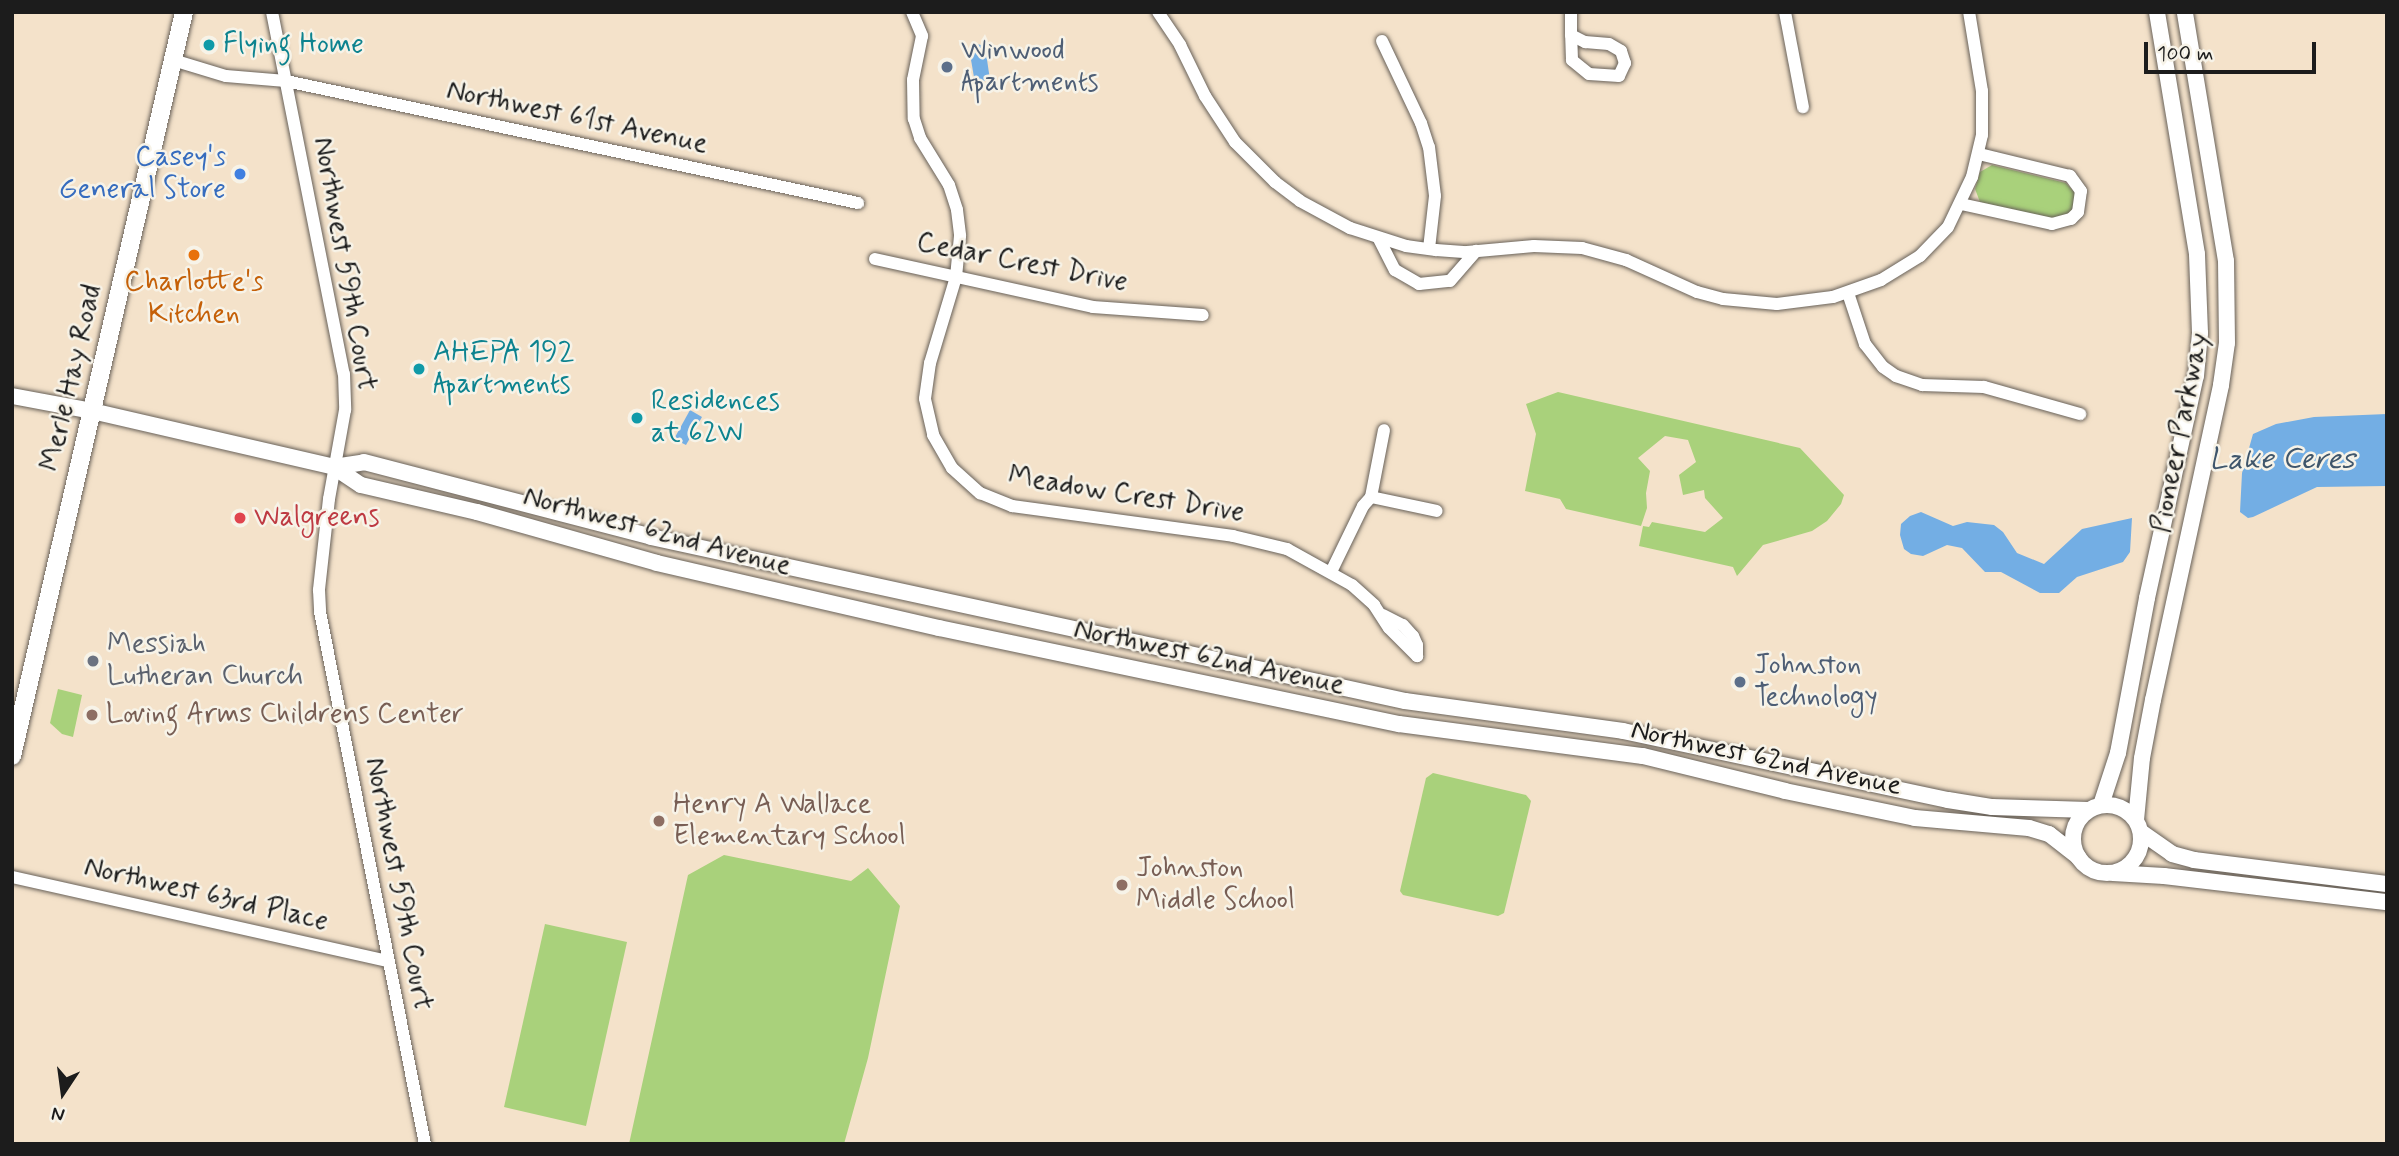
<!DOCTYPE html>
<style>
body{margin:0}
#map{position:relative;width:2399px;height:1156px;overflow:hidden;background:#f4e2ca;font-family:Mynerve,sans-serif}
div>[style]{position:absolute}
.green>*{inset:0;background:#a9d17b}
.water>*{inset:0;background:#73aee4}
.roads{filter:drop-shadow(0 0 2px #686159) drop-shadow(0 0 2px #686159)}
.minor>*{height:12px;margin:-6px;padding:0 6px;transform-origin:6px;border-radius:6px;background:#fff}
.tertiary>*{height:16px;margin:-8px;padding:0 8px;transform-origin:8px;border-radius:8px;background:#fff}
.tertiary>.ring{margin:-8px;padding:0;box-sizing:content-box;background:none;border:16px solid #fff;border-radius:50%}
.secondary>*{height:18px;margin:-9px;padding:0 9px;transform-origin:9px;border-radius:9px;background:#fff}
.dots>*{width:19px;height:19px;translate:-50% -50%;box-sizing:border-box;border:4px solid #f7f3e8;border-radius:50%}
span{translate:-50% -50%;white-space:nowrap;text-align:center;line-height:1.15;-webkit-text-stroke:5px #f7f3e8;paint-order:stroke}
.culture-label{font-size:28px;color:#0d838f}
.left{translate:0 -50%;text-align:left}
.service-label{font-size:28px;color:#4e5e75}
.street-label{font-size:28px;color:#1c1c1c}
.shop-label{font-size:28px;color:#366cbe}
.right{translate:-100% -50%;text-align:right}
.food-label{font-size:28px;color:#c56008}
.health-label{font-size:28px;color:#be3a42}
.worship-label{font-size:28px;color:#5b616d}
.education-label{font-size:28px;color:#785e54}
.water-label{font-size:30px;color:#3f566c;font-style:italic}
.frame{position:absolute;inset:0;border:14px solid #1c1c1c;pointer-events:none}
.north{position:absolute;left:28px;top:1058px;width:70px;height:70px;-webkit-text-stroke:5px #f7f3e8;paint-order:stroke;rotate:193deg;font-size:19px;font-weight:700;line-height:28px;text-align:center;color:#1c1c1c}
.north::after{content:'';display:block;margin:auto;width:24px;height:32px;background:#1c1c1c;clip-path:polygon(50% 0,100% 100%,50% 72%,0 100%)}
.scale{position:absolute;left:2144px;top:42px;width:172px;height:32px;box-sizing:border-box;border:4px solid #1c1c1c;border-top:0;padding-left:9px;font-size:21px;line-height:24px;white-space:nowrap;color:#1c1c1c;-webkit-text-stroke:5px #f7f3e8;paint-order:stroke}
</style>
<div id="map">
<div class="green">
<i style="clip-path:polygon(1992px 165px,2066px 183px,2075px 193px,2076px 202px,2070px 214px,2052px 219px,1980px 202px,1975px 189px,1980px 172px)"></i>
<i style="clip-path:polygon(1558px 392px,1800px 448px,1844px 495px,1841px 504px,1827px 521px,1812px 531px,1763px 545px,1737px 576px,1733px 567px,1639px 546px,1643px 526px,1649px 527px,1652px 522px,1705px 532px,1723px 518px,1705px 498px,1704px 490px,1683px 495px,1679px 475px,1696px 462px,1688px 440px,1665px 436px,1638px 458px,1650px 471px,1646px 493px,1647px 508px,1641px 526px,1566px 509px,1560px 499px,1525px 491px,1536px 434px,1526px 404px)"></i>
<i style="clip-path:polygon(58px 689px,82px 695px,73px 737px,62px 734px,50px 723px)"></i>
<i style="clip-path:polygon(1433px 773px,1526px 795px,1531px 801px,1504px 913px,1498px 916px,1403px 895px,1400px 891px,1426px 778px)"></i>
<i style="clip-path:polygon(724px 855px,851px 881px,868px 868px,900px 906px,868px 1058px,844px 1144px,629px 1144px,688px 875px)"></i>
<i style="clip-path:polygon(545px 924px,627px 942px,586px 1126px,504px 1107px)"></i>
</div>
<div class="water">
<i style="clip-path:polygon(973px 43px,985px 46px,990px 80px,975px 83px,970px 54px)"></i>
<i style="clip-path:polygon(690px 410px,702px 417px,686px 445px,674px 439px)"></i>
<i style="clip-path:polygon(2387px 414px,2387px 486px,2317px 487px,2253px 517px,2248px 518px,2240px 512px,2242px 473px,2253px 434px,2276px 424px,2314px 417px)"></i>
<i style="clip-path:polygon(1921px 512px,1953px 526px,1967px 522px,1994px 525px,2003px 532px,2017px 553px,2044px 564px,2082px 529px,2132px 518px,2130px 552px,2123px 562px,2077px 577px,2059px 593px,2040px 593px,2001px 572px,1985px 572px,1962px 548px,1947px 545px,1923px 556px,1911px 554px,1904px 549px,1900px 535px,1901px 524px,1910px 516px)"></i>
</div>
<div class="roads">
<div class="minor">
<i style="left:272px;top:12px;width:369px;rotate:78.8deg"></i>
<i style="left:344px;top:374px;width:36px;rotate:88deg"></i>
<i style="left:345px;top:410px;width:90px;rotate:100.2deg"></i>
<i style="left:329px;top:499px;width:92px;rotate:96.3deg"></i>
<i style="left:319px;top:590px;width:22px;rotate:87deg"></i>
<i style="left:320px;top:612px;width:542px;rotate:78.84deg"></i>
<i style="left:912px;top:12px;width:26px;rotate:67deg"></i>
<i style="left:922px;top:36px;width:45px;rotate:101.6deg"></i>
<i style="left:913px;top:80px;width:39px;rotate:89deg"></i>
<i style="left:914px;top:119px;width:20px;rotate:72deg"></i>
<i style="left:920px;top:138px;width:55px;rotate:58.3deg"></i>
<i style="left:949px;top:185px;width:26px;rotate:72deg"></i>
<i style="left:957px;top:210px;width:26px;rotate:83deg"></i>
<i style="left:960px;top:236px;width:41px;rotate:95.6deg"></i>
<i style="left:956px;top:277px;width:90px;rotate:106.8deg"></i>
<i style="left:930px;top:363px;width:36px;rotate:98deg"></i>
<i style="left:925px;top:399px;width:37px;rotate:77deg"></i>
<i style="left:933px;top:435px;width:38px;rotate:60deg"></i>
<i style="left:952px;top:468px;width:38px;rotate:42deg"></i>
<i style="left:980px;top:493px;width:35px;rotate:22deg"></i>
<i style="left:1012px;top:506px;width:223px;rotate:7.7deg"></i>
<i style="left:1233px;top:536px;width:56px;rotate:13.5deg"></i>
<i style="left:1287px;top:549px;width:74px;rotate:29deg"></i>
<i style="left:1352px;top:585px;width:30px;rotate:42deg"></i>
<i style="left:1374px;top:605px;width:27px;rotate:57deg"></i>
<i style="left:1389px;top:628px;width:40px;rotate:45deg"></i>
<i style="left:1158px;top:12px;width:40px;rotate:56deg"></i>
<i style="left:1180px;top:45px;width:57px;rotate:63.9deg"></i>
<i style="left:1205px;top:96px;width:55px;rotate:56.9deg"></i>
<i style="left:1235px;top:142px;width:57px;rotate:45deg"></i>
<i style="left:1275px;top:182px;width:31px;rotate:37deg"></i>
<i style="left:1300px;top:201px;width:57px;rotate:28.4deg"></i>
<i style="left:1350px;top:228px;width:59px;rotate:17.8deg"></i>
<i style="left:1406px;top:246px;width:30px;rotate:8deg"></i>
<i style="left:1436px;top:250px;width:31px;rotate:4deg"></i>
<i style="left:1467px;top:252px;width:67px;rotate:-5.1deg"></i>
<i style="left:1534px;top:246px;width:48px;rotate:2.4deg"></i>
<i style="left:1582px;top:248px;width:46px;rotate:15.3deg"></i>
<i style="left:1626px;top:260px;width:78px;rotate:24.3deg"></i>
<i style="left:1697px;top:292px;width:27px;rotate:15deg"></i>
<i style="left:1723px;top:299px;width:54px;rotate:5.3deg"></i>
<i style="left:1777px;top:304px;width:56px;rotate:-7.1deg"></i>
<i style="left:1833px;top:297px;width:51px;rotate:-19.5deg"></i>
<i style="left:1881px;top:280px;width:46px;rotate:-31.6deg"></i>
<i style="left:1920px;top:256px;width:40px;rotate:-46deg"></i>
<i style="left:1948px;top:227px;width:55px;rotate:-64.4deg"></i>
<i style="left:1972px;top:177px;width:43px;rotate:-76.6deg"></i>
<i style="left:1982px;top:135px;width:44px;rotate:-90deg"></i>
<i style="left:1982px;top:91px;width:80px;rotate:-99.3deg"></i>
<i style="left:1785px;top:12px;width:97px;rotate:79.3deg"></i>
<i style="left:1571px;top:35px;width:16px;rotate:27deg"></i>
<i style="left:1585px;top:42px;width:24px;rotate:5deg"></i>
<i style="left:1609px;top:44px;width:14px;rotate:30deg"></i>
<i style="left:1621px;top:51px;width:13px;rotate:72deg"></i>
<i style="left:1625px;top:63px;width:14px;rotate:115deg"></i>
<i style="left:1619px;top:76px;width:30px;rotate:-176deg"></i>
<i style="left:1589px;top:74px;width:22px;rotate:-141deg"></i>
<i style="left:1572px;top:60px;width:25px;rotate:-92deg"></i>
<i style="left:1571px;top:35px;width:23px;rotate:-90deg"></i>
<i style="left:1382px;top:41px;width:91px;rotate:64.6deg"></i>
<i style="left:1421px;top:123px;width:25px;rotate:72deg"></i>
<i style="left:1429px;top:147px;width:49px;rotate:83deg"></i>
<i style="left:1435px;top:196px;width:53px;rotate:96.5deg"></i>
<i style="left:173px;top:60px;width:55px;rotate:16.8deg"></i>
<i style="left:226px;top:76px;width:60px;rotate:4.8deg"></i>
<i style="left:286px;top:81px;width:585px;rotate:12.04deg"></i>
<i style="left:1961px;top:204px;width:93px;rotate:12.4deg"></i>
<i style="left:2052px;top:224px;width:20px;rotate:-15deg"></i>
<i style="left:2071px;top:219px;width:10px;rotate:-45deg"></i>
<i style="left:2078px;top:212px;width:21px;rotate:-82deg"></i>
<i style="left:2081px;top:191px;width:19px;rotate:-126deg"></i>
<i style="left:2070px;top:176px;width:94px;rotate:-166.4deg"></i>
<i style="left:1379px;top:239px;width:35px;rotate:63deg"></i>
<i style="left:1395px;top:270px;width:28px;rotate:30deg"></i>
<i style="left:1419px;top:284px;width:31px;rotate:-6deg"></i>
<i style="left:1450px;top:281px;width:40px;rotate:-49deg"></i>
<i style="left:875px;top:259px;width:223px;rotate:12.4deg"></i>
<i style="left:1093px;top:307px;width:110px;rotate:4.2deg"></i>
<i style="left:1848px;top:293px;width:54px;rotate:71.6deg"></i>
<i style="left:1865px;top:344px;width:29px;rotate:52deg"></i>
<i style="left:1883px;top:367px;width:16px;rotate:35deg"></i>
<i style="left:1896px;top:376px;width:28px;rotate:19deg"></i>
<i style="left:1922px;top:385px;width:62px;rotate:1.8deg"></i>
<i style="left:1984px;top:387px;width:100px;rotate:15.7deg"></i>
<i style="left:1371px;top:497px;width:67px;rotate:12deg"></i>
<i style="left:1331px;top:572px;width:73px;rotate:-64.1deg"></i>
<i style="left:1363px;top:506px;width:12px;rotate:-48deg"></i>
<i style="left:1371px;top:497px;width:68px;rotate:-79deg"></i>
<i style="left:1383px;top:615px;width:22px;rotate:27deg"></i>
<i style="left:1403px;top:625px;width:15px;rotate:48deg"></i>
<i style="left:1413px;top:636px;width:10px;rotate:66deg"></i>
<i style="left:1417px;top:645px;width:11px;rotate:90deg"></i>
<i style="left:12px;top:877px;width:385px;rotate:12.6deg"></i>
</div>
<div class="tertiary">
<i style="left:12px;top:396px;width:81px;rotate:10.6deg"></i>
<i style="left:92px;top:411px;width:248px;rotate:13deg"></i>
<i style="left:334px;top:467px;width:32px;rotate:34deg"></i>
<i style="left:361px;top:485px;width:119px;rotate:13.1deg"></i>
<i style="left:477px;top:512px;width:187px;rotate:15.8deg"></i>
<i style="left:657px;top:563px;width:289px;rotate:13deg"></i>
<i style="left:939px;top:628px;width:470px;rotate:11.8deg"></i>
<i style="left:1399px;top:724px;width:246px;rotate:7.5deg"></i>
<i style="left:1643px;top:756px;width:146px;rotate:13.8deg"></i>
<i style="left:1785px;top:791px;width:133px;rotate:11.7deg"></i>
<i style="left:1915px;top:818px;width:114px;rotate:5deg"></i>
<i style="left:2029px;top:828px;width:21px;rotate:17deg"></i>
<i style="left:2049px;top:834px;width:37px;rotate:38deg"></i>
<i style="left:334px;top:467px;width:30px;rotate:-9deg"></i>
<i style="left:364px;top:462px;width:297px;rotate:14.6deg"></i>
<i style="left:651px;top:537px;width:772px;rotate:12.27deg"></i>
<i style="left:1405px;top:701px;width:220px;rotate:7.8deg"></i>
<i style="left:1623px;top:731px;width:332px;rotate:12deg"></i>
<i style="left:1948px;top:800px;width:45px;rotate:9deg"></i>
<i style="left:1992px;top:807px;width:96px;rotate:1.8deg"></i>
<i class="ring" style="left:2073px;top:805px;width:52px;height:52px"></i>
<i style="left:2101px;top:805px;width:55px;rotate:-71.9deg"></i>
<i style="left:2118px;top:753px;width:158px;rotate:-79.4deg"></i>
<i style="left:2147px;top:598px;width:227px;rotate:-77.6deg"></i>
<i style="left:2196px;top:376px;width:43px;rotate:-84.7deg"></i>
<i style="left:2200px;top:333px;width:79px;rotate:-92.2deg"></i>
<i style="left:2197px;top:254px;width:245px;rotate:-99.4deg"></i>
<i style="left:2136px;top:820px;width:62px;rotate:-84.5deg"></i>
<i style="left:2142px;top:758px;width:59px;rotate:-79.3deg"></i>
<i style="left:2153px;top:700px;width:322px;rotate:-77.8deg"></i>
<i style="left:2221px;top:385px;width:42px;rotate:-81.9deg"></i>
<i style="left:2227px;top:343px;width:82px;rotate:-90.7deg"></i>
<i style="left:2226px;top:261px;width:252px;rotate:-99.4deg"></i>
<i style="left:2141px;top:832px;width:38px;rotate:35deg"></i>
<i style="left:2172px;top:854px;width:23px;rotate:15deg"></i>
<i style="left:2194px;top:860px;width:194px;rotate:7.1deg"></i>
<i style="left:2113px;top:873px;width:51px;rotate:3.4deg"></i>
<i style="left:2164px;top:876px;width:225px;rotate:6.7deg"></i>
</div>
<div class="secondary">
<i style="left:12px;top:756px;width:764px;rotate:-76.98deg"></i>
</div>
</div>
<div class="dots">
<i style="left:209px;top:45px;background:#0f9aa8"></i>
<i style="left:947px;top:67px;background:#5c6f8a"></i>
<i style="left:240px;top:174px;background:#3f7fe0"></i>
<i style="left:194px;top:255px;background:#e8710a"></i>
<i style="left:419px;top:369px;background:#0f9aa8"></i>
<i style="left:637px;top:418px;background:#0f9aa8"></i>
<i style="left:240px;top:518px;background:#e0444e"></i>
<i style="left:93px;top:661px;background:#6b7280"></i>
<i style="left:1740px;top:682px;background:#5c6f8a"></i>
<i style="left:92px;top:715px;background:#8d6e63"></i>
<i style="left:659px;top:821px;background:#8d6e63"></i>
<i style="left:1122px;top:885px;background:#8d6e63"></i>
</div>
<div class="culture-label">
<span class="left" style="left:223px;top:45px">Flying Home</span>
<span class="left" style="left:433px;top:369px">AHEPA 192<br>Apartments</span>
<span class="left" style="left:651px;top:418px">Residences<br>at 62W</span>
</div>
<div class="service-label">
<span class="left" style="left:961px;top:67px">Winwood<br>Apartments</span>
<span class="left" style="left:1754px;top:682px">Johnston<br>Technology</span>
</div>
<div class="street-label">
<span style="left:577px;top:118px;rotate:12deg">Northwest 61st Avenue</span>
<span style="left:1022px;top:263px;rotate:11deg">Cedar Crest Drive</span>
<span style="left:344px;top:264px;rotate:80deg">Northwest 59th Court</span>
<span style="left:72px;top:378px;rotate:-77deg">Merle Hay Road</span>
<span style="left:2181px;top:433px;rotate:-79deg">Pioneer Parkway</span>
<span style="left:1126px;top:495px;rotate:9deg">Meadow Crest Drive</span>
<span style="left:657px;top:532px;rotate:15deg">Northwest 62nd Avenue</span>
<span style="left:1209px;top:658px;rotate:12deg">Northwest 62nd Avenue</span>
<span style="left:1766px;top:759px;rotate:12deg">Northwest 62nd Avenue</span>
<span style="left:398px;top:884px;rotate:79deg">Northwest 59th Court</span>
<span style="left:206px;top:895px;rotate:13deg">Northwest 63rd Place</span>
</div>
<div class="shop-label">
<span class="right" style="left:226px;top:174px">Casey's<br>General Store</span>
</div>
<div class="food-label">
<span style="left:194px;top:299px">Charlotte's<br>Kitchen</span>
</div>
<div class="health-label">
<span class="left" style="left:254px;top:518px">Walgreens</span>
</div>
<div class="worship-label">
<span class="left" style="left:107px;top:661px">Messiah<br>Lutheran Church</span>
</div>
<div class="education-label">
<span class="left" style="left:106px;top:715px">Loving Arms Childrens Center</span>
<span class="left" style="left:673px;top:821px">Henry A Wallace<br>Elementary School</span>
<span class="left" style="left:1136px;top:885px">Johnston<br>Middle School</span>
</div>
<div class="water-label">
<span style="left:2282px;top:460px">Lake Ceres</span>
</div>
<div class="frame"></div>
<div class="north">N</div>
<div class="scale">100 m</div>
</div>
